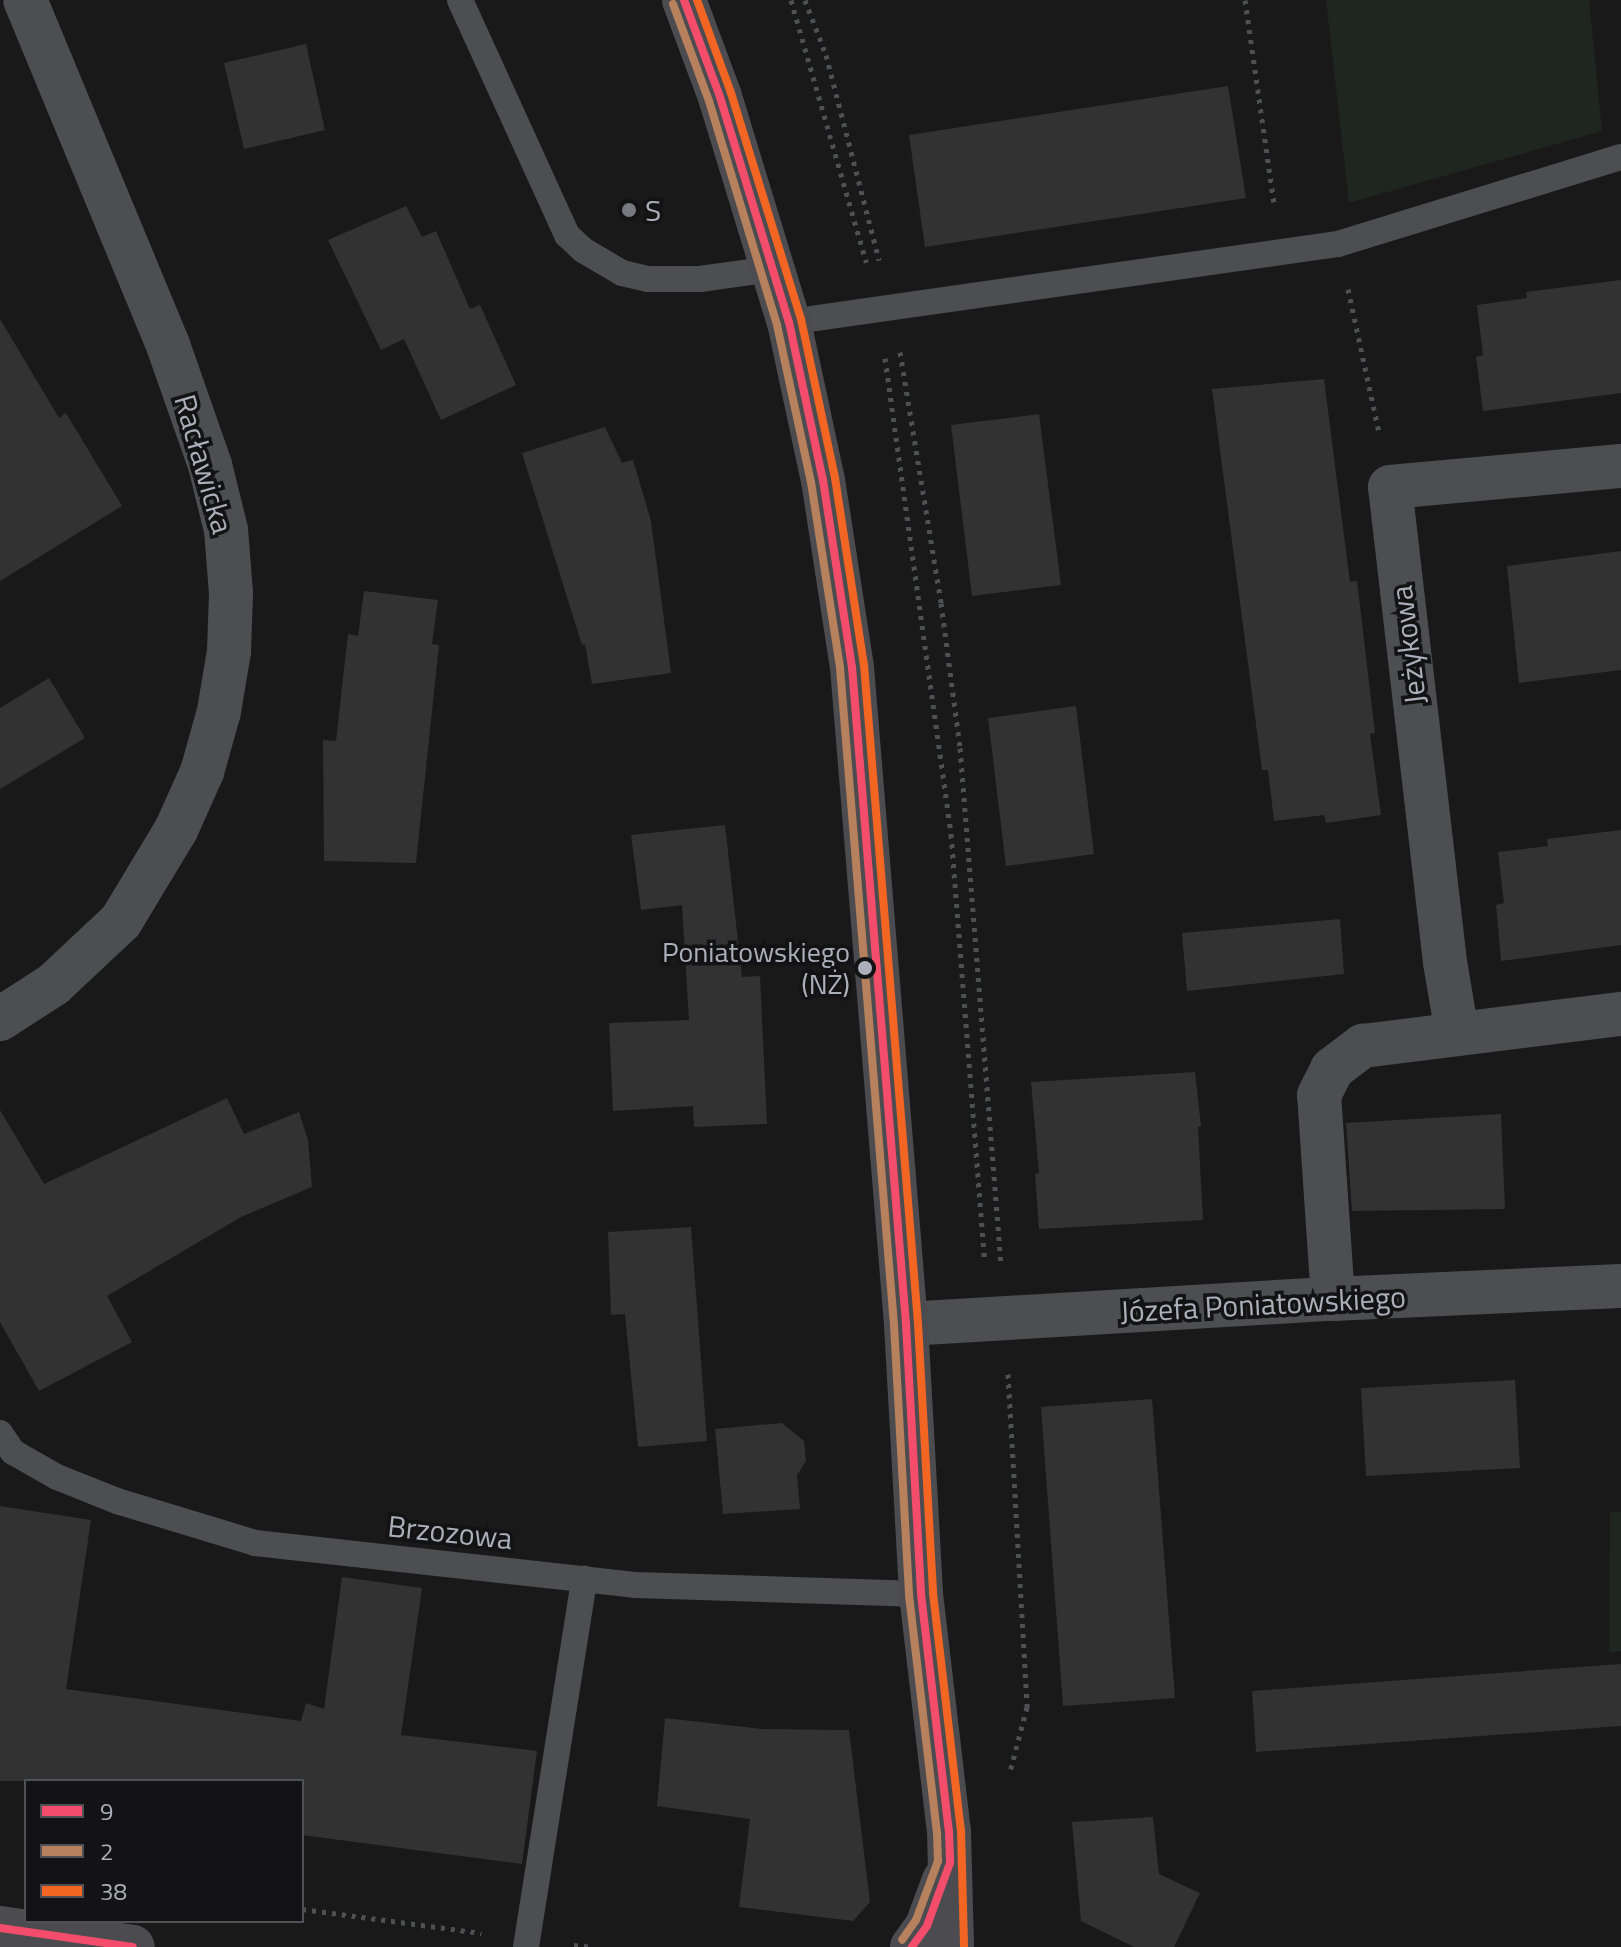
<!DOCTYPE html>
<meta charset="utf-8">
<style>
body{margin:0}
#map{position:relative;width:1621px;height:1947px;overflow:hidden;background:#191919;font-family:"Titillium Web",sans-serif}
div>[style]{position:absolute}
.green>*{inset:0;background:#1f2620}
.building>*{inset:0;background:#323233}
.path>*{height:5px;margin-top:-2.5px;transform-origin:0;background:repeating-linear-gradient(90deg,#4f5053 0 4px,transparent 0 10px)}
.lane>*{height:26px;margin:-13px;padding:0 13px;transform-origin:13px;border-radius:13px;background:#4d4e52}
.street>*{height:44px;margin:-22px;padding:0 22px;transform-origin:22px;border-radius:22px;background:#4d4e52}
.secondary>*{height:44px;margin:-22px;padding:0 22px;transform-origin:22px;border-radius:22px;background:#4c4c50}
.bus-1>*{height:8px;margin:-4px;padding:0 4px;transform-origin:4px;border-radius:4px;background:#f44d6c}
.bus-2>*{height:8px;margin:-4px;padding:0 4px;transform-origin:4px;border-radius:4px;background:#b6815c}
.bus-3>*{height:8px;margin:-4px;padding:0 4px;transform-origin:4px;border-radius:4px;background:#f26522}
.dots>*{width:22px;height:22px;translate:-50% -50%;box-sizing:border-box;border:4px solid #131315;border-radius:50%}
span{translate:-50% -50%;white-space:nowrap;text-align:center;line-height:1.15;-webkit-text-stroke:7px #131315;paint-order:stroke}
.bus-label{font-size:28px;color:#aaafb9}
.right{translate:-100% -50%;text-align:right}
.poi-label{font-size:30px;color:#aaafb9}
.left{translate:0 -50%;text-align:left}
.street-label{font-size:30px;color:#aaafb9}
.legend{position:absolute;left:24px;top:1779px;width:280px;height:144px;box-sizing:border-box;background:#131315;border:2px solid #4f5157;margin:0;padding:10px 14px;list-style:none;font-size:24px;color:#aaafb9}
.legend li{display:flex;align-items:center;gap:16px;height:40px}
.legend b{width:40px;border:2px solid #4f5157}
</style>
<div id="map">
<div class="green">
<i style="clip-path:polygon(1326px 0,1589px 0,1602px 131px,1349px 203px)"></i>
<i style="clip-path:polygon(1610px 1512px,1621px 1512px,1621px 1651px,1609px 1653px)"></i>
</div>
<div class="building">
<i style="clip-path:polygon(306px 44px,325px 130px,244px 149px,224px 63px)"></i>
<i style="clip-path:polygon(1228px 86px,1246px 198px,925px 247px,909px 135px)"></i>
<i style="clip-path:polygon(406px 206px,422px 237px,436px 231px,470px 309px,480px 305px,516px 385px,441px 420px,404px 339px,381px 350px,328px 240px)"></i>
<i style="clip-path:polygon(1621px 280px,1621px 393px,1483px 411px,1476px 357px,1483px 355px,1477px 305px,1527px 298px,1526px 292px)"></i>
<i style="clip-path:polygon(0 319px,59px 418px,66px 413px,122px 506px,0 581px)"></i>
<i style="clip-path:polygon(1324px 379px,1350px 582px,1357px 581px,1375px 733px,1370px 734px,1381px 815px,1326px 823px,1324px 815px,1274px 821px,1268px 770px,1262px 770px,1212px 389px)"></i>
<i style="clip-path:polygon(1039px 414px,1061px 585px,972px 596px,951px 425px)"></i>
<i style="clip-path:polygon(605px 427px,622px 463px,633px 460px,651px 521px,671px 673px,592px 684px,585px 644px,582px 645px,522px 453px)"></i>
<i style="clip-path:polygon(1621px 551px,1621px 670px,1519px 683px,1507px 566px)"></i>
<i style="clip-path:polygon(364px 591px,438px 600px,432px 644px,439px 645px,416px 863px,324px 861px,323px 740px,336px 741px,348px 634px,358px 636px)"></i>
<i style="clip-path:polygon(49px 678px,85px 738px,0 789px,0 708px)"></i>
<i style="clip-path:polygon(1076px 706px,1094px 854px,1006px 866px,988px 718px)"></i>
<i style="clip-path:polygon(725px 825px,742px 977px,760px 976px,767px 1124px,694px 1127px,693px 1106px,613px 1111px,609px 1023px,689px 1020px,682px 905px,641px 910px,631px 835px)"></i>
<i style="clip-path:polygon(1621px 830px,1621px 945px,1501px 961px,1496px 905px,1504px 903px,1498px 852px,1548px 846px,1547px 839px)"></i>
<i style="clip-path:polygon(1340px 919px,1344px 974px,1187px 991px,1182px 933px)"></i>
<i style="clip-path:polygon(1195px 1072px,1201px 1126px,1198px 1127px,1203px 1220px,1039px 1229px,1035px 1174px,1039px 1173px,1031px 1082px)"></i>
<i style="clip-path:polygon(227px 1098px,244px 1134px,299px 1112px,308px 1140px,312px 1187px,241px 1217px,107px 1296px,132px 1342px,39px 1391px,0 1322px,0 1110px,44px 1184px)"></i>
<i style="clip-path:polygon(1501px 1114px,1505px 1209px,1352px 1211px,1346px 1123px)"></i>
<i style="clip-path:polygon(691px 1227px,707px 1441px,638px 1447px,625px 1314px,611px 1315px,608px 1232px)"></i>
<i style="clip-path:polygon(1515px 1380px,1520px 1468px,1366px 1476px,1361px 1388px)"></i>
<i style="clip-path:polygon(1152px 1399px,1175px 1698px,1063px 1706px,1041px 1407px)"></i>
<i style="clip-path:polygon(782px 1423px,804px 1441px,806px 1461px,797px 1475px,800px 1509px,723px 1514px,715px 1429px)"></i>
<i style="clip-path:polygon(0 1506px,91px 1520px,66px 1689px,301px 1721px,306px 1703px,324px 1709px,342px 1577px,422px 1588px,401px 1735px,537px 1751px,522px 1864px,302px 1835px,302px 1781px,0 1781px)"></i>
<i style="clip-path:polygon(1621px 1664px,1621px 1726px,1256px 1752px,1252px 1691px)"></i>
<i style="clip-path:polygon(665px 1718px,762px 1729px,849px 1730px,870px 1902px,853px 1921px,739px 1907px,750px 1819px,657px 1806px)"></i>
<i style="clip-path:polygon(1153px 1817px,1159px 1874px,1200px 1893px,1174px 1947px,1134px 1947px,1081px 1921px,1072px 1822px)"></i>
</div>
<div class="path">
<i style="left:791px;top:0;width:273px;rotate:74deg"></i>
<i style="left:805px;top:0;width:59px;rotate:69.1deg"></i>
<i style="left:826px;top:55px;width:212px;rotate:75.5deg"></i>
<i style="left:1245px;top:0;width:207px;rotate:81.9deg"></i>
<i style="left:1348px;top:289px;width:146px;rotate:77.8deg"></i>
<i style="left:900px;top:352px;width:254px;rotate:80.7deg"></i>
<i style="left:941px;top:603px;width:146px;rotate:82.5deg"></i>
<i style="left:960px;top:748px;width:518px;rotate:85.46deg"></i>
<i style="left:885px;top:358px;width:481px;rotate:82.1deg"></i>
<i style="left:951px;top:834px;width:429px;rotate:85.5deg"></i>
<i style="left:1008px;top:1374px;width:334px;rotate:86.7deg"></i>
<i style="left:1027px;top:1707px;width:67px;rotate:104.7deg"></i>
<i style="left:302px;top:1909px;width:181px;rotate:7.6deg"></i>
<i style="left:574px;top:1945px;width:19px;rotate:6deg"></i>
</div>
<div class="lane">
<i style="left:460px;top:0;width:258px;rotate:65.5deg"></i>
<i style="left:567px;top:235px;width:22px;rotate:43deg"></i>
<i style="left:583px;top:250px;width:45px;rotate:30.5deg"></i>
<i style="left:622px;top:273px;width:27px;rotate:13deg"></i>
<i style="left:648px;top:279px;width:52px"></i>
<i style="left:700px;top:279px;width:73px;rotate:-7.9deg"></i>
<i style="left:789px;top:322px;width:555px;rotate:-8.09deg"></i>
<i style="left:1338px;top:244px;width:296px;rotate:-17.1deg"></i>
<i style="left:0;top:1433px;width:23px;rotate:56deg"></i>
<i style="left:13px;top:1452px;width:51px;rotate:29.6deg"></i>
<i style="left:57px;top:1477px;width:65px;rotate:21.8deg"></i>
<i style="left:117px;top:1501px;width:144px;rotate:16.9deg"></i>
<i style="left:255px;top:1543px;width:382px;rotate:6.3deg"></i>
<i style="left:635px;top:1585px;width:286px;rotate:1.8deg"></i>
<i style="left:526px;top:1947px;width:373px;rotate:-81deg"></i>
</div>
<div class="street">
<i style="left:0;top:1019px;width:64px;rotate:-32.9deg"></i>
<i style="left:54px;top:984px;width:92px;rotate:-43.2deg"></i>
<i style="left:121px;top:921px;width:106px;rotate:-58.9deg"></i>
<i style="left:176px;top:830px;width:64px;rotate:-65.9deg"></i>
<i style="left:202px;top:772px;width:63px;rotate:-74.4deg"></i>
<i style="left:219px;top:711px;width:61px;rotate:-80.5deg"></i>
<i style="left:229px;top:651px;width:58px;rotate:-88deg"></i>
<i style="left:231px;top:593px;width:63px;rotate:-94.5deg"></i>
<i style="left:226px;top:530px;width:67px;rotate:-103.8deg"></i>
<i style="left:210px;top:465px;width:127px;rotate:-109.3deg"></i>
<i style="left:168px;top:345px;width:373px;rotate:-112.5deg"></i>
<i style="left:1457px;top:1033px;width:72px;rotate:-99.6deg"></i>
<i style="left:1445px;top:962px;width:478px;rotate:-96.6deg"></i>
<i style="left:1390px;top:487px;width:232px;rotate:-5.2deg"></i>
<i style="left:1333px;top:1299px;width:204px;rotate:-93.9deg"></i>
<i style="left:1319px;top:1095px;width:29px;rotate:-63deg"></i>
<i style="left:1332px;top:1069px;width:39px;rotate:-37deg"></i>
<i style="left:1363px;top:1046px;width:260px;rotate:-7.1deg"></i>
<i style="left:906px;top:1324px;width:428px;rotate:-3.4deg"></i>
<i style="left:1333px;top:1299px;width:288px;rotate:-2.6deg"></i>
</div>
<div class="secondary">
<i style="left:684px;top:0;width:103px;rotate:69.6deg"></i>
<i style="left:720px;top:97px;width:235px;rotate:73deg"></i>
<i style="left:789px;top:322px;width:162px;rotate:77.9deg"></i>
<i style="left:823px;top:480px;width:189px;rotate:81.2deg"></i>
<i style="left:852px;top:667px;width:659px;rotate:85.3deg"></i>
<i style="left:906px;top:1324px;width:270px;rotate:86.8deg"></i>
<i style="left:921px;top:1594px;width:239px;rotate:83.3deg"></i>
<i style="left:949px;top:1831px;width:116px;rotate:88.5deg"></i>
<i style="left:0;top:1928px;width:134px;rotate:8.1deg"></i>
<i style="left:912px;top:1947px;width:26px;rotate:-54deg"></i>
<i style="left:927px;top:1926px;width:49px;rotate:-69.7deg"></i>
</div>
<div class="bus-1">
<i style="left:684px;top:0;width:103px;rotate:69.6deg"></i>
<i style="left:720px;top:97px;width:235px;rotate:73deg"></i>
<i style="left:789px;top:322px;width:162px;rotate:77.9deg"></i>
<i style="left:823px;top:480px;width:189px;rotate:81.2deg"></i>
<i style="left:852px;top:667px;width:659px;rotate:85.3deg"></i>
<i style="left:906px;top:1324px;width:270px;rotate:86.8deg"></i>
<i style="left:921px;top:1594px;width:239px;rotate:83.3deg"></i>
<i style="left:949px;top:1831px;width:32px;rotate:88deg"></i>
<i style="left:950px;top:1863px;width:67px;rotate:110.1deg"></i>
<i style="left:927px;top:1926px;width:26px;rotate:126deg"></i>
<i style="left:0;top:1928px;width:134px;rotate:8.1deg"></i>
</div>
<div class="bus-2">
<i style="left:673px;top:4px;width:103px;rotate:69.6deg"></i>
<i style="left:709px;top:101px;width:234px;rotate:73.1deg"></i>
<i style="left:777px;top:325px;width:161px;rotate:77.8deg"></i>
<i style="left:811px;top:482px;width:188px;rotate:81.1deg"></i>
<i style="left:840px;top:668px;width:659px;rotate:85.3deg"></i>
<i style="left:894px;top:1325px;width:270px;rotate:86.8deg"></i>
<i style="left:909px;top:1595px;width:239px;rotate:83.3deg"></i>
<i style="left:937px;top:1832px;width:29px;rotate:88deg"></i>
<i style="left:938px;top:1861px;width:63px;rotate:110.4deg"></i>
<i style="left:916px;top:1920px;width:24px;rotate:125deg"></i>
</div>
<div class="bus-3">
<i style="left:697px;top:0;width:99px;rotate:69.9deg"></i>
<i style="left:731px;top:93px;width:237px;rotate:72.8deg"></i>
<i style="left:801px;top:319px;width:163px;rotate:77.9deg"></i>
<i style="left:835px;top:478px;width:189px;rotate:81.2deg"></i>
<i style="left:864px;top:665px;width:660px;rotate:85.31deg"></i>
<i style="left:918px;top:1323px;width:270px;rotate:86.8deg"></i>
<i style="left:933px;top:1593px;width:239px;rotate:83.3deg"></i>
<i style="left:961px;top:1830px;width:117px;rotate:88.5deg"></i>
</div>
<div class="dots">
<i style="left:629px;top:210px;background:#777a81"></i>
<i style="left:865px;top:968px;background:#aaafb9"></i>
</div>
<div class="bus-label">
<span class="right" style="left:850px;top:968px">Poniatowskiego<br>(NŻ)</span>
</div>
<div class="poi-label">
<span class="left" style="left:645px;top:210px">S</span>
</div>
<div class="street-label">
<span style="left:204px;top:464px;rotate:74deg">Racławicka</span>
<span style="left:1408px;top:645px;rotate:-97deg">Jeżykowa</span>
<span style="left:1263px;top:1304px;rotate:-3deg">Józefa Poniatowskiego</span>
<span style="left:450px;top:1532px;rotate:6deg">Brzozowa</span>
</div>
<ul class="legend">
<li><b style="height:10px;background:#f44d6c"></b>9</li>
<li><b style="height:10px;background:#b6815c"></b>2</li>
<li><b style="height:10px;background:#f26522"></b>38</li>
</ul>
</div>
